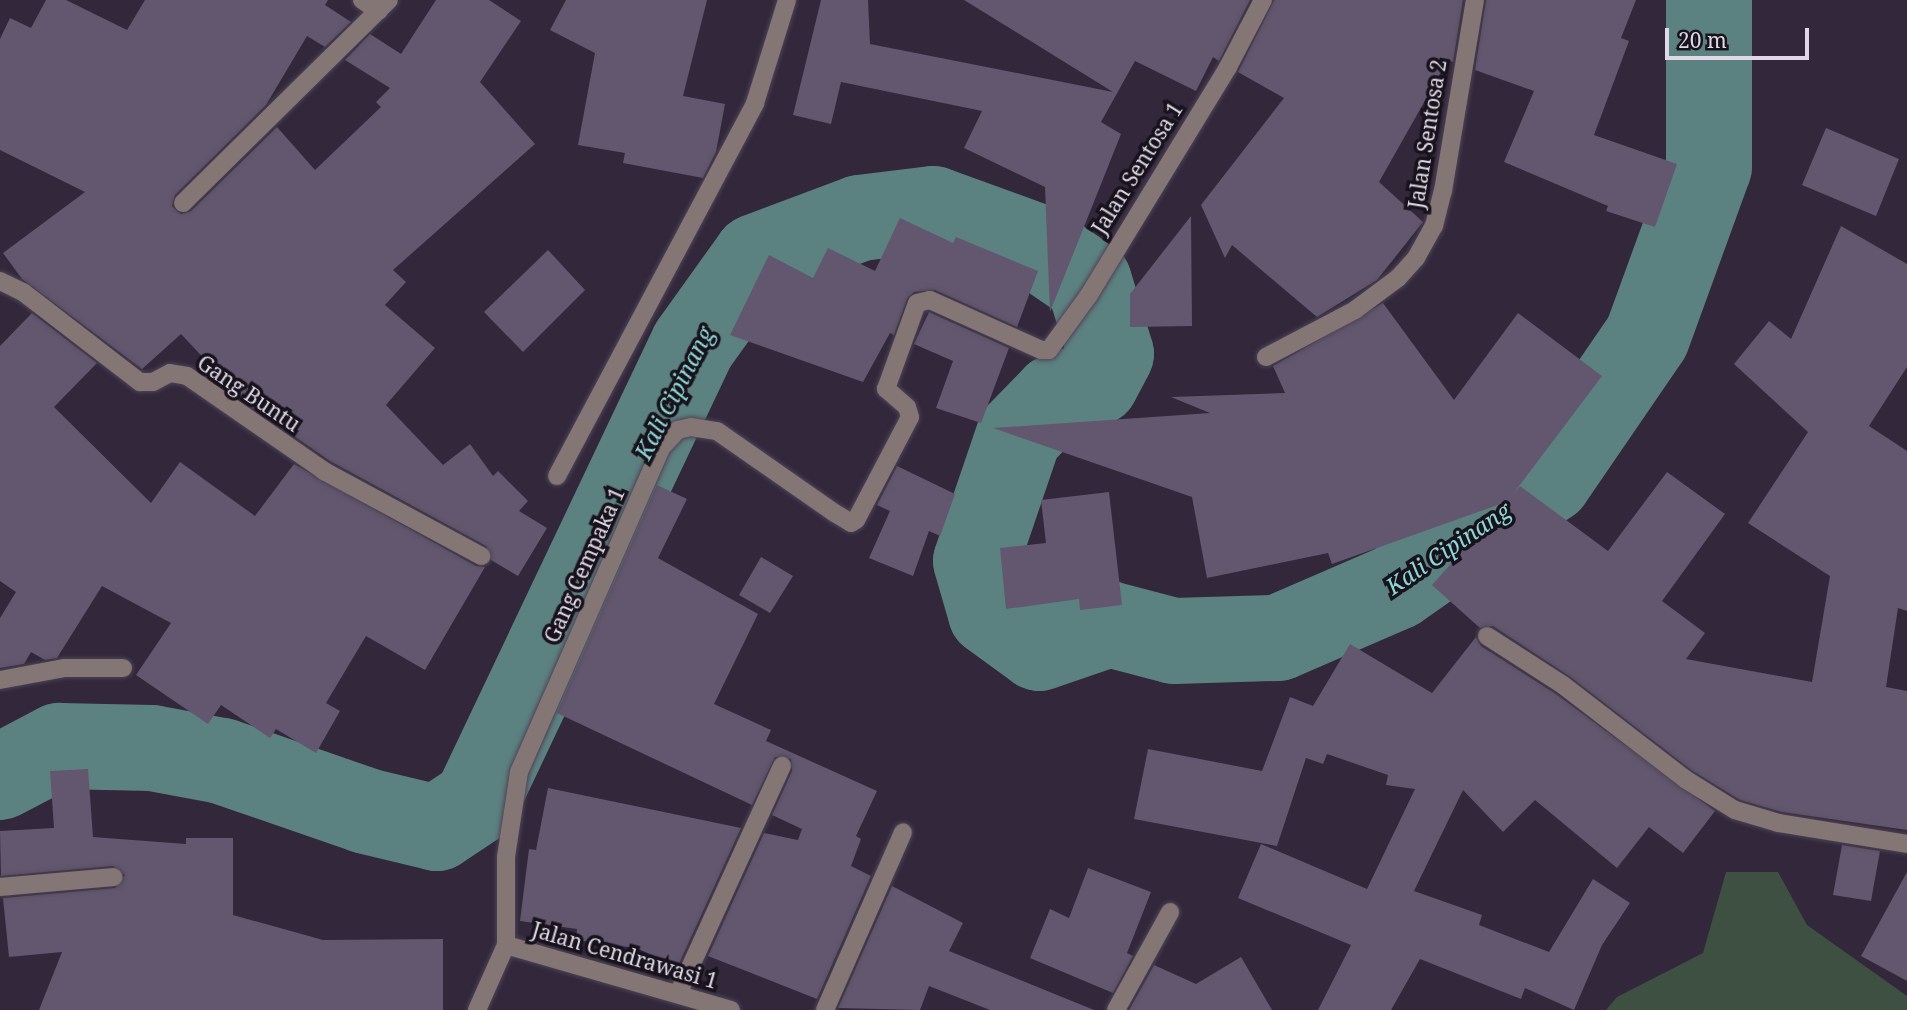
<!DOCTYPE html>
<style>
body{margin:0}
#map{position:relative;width:1907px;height:1010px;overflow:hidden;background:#32273b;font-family:"Noto Serif",serif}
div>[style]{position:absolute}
.green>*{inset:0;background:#3e5042}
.river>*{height:86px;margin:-43px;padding:0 43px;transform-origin:43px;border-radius:43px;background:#5c8181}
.building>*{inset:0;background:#62576e}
.roads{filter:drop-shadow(0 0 2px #4e4356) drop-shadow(0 0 2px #4e4356)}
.minor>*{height:18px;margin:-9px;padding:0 9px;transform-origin:9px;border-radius:9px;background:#847674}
span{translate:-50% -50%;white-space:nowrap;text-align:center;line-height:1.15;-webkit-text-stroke:7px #17121b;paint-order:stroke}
.street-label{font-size:21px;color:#dfd8e6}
.water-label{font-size:23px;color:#8ed6d6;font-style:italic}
.scale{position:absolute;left:1665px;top:28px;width:144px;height:32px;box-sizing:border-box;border:4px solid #dfd8e6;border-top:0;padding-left:9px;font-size:21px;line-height:24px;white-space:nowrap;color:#dfd8e6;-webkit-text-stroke:5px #17121b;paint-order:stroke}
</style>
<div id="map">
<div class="green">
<i style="clip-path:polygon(1726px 872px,1778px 872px,1807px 925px,1907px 996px,1907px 1010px,1606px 1010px,1617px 997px,1703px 953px)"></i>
</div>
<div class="river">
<i style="left:0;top:777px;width:67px;rotate:-27.7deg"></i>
<i style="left:59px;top:746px;width:93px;rotate:1.2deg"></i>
<i style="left:152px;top:748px;width:71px;rotate:10.5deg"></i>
<i style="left:222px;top:761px;width:152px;rotate:19.1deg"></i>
<i style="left:366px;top:811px;width:73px;rotate:13.5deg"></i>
<i style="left:437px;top:828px;width:47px;rotate:-33.7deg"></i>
<i style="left:476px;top:802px;width:506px;rotate:-64.6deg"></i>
<i style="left:693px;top:345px;width:108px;rotate:-54.4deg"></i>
<i style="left:756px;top:257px;width:111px;rotate:-20.6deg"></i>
<i style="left:860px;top:218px;width:74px;rotate:-7deg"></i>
<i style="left:933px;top:209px;width:112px;rotate:19.9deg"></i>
<i style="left:1038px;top:247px;width:62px;rotate:34.5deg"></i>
<i style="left:1089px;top:282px;width:75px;rotate:73deg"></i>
<i style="left:1111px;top:354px;width:32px;rotate:118deg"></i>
<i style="left:1096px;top:382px;width:43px;rotate:159.4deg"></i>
<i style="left:1056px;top:397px;width:53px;rotate:134.2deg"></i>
<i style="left:1019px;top:435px;width:133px;rotate:108.8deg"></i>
<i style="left:976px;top:561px;width:54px;rotate:73.9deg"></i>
<i style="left:991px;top:613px;width:59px;rotate:36.1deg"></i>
<i style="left:1039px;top:648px;width:74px;rotate:-18.9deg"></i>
<i style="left:1109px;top:624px;width:67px;rotate:14.7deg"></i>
<i style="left:1174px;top:641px;width:104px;rotate:-1.7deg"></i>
<i style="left:1278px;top:638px;width:129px;rotate:-23.4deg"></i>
<i style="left:1396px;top:587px;width:187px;rotate:-35deg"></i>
<i style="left:1549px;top:480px;width:173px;rotate:-55.6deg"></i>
<i style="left:1647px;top:337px;width:181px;rotate:-70deg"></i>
<i style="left:1709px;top:167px;width:167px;rotate:-90deg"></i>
</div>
<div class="building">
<i style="clip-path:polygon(46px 0,66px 0,127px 30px,145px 0,328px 0,325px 5px,351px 22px,325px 47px,307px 36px,266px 105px,175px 195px,172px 206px,181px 214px,191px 211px,277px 127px,315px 170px,381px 107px,376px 102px,390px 88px,345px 60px,370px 34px,401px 54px,436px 0,489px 0,521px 21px,480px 82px,535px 144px,393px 270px,406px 282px,385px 305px,435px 348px,386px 405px,443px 465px,470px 444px,493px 476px,498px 471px,528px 501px,519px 511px,547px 528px,518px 576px,491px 560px,486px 546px,330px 461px,246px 403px,181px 334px,142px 369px,22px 279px,3px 253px,85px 192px,0 150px,0 39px,10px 18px,31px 28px)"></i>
<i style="clip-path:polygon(566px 0,707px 0,683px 96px,725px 104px,716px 152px,703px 178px,623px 163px,625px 153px,578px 145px,595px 53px,550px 30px)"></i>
<i style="clip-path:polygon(821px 0,868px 0,870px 44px,1113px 92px,964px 0,1250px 0,1219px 61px,1213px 57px,1196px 91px,1135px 61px,1101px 122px,1121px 134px,1050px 312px,1045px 187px,964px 148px,982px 111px,841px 82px,831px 124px,793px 115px)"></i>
<i style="clip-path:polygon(1274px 0,1463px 0,1453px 62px,1448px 60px,1379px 182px,1423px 222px,1377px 280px,1317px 317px,1232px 245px,1225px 258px,1201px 205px,1284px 98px,1238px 72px)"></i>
<i style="clip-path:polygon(1486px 0,1636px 0,1621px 38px,1629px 41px,1594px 135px,1677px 164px,1655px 227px,1606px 211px,1608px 206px,1504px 162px,1534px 91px,1475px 70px)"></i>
<i style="clip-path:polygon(1826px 128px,1899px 159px,1876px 216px,1802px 185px)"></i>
<i style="clip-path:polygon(1191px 216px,1192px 326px,1130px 327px,1130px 294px)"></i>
<i style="clip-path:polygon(900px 218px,953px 243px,956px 237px,1038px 271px,1017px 327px,935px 290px,914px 292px,907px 299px,894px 335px,890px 333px,863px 382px,730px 335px,769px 255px,813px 278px,828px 248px,875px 271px)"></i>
<i style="clip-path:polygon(1841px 226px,1907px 264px,1907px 367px,1869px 426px,1907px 451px,1907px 611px,1898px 608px,1886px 687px,1907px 691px,1907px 830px,1782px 812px,1740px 800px,1691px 770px,1569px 676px,1493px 626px,1480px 628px,1432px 585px,1506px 502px,1332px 564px,1328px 553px,1207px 578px,1192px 497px,993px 428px,1210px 413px,1171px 397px,1285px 393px,1273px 366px,1383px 303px,1454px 400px,1518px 313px,1602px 376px,1513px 494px,1520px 486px,1608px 551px,1667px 472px,1725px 514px,1662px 601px,1705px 633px,1686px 659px,1812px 682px,1830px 576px,1748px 523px,1808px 432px,1734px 364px,1769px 321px,1791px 339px)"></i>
<i style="clip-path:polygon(548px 250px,585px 290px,523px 352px,484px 312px)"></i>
<i style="clip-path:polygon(929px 312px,1009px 348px,981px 423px,936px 408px,953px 361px,914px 344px)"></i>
<i style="clip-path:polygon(32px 313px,97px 363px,54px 407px,151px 503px,180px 462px,255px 516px,294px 464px,476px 566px,485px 567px,425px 670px,366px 636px,326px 703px,340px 711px,316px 753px,276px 729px,270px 738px,221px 705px,208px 724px,136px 675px,171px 623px,102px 586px,57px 658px,45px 660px,31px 652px,24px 664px,0 668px,0 618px,16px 592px,0 581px,0 346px)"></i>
<i style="clip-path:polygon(897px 466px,955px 494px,940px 536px,929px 531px,913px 576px,869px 558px,890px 511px,877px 505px)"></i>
<i style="clip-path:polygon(657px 485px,687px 499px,658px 558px,758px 614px,714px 704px,771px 730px,766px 741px,877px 791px,856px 836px,861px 839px,851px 866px,871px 876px,817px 999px,708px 956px,764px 833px,798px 840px,802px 829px,772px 815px,792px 771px,791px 759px,775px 757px,752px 805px,557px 713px)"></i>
<i style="clip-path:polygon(1109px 492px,1122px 605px,1080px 610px,1079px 599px,1006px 609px,1000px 548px,1046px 543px,1041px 500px)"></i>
<i style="clip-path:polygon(761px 557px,793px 576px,770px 613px,739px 595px)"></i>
<i style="clip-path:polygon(1476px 637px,1481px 646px,1556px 694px,1715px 811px,1683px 853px,1649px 827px,1617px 868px,1535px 800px,1503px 832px,1463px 790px,1414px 891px,1482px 915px,1479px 925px,1549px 952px,1593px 879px,1630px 903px,1602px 945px,1574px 1010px,1525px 988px,1521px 999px,1420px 959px,1391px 1010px,1318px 1010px,1351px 945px,1238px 898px,1261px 844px,1367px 889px,1415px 789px,1386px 785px,1388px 775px,1327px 754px,1323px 764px,1306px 758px,1277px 846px,1134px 819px,1148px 749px,1262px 771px,1290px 697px,1313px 706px,1350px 644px,1432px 693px)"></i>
<i style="clip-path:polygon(88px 769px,93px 837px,186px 844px,186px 838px,233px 838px,233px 915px,323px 940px,443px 939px,443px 1010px,39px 1010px,62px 952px,9px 957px,3px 898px,115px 888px,125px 875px,113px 866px,1px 876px,0 831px,54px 828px,50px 771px)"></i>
<i style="clip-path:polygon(548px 788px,741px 828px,678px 966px,636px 948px,576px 940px,577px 929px,520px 921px,529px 849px,536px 850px)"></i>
<i style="clip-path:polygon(1842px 845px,1880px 851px,1871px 901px,1833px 895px)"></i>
<i style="clip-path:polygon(1088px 868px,1151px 892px,1127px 953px,1133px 956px,1113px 993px,1030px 958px,1050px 909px,1069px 918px)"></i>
<i style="clip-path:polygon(1907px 872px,1907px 981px,1861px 956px)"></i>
<i style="clip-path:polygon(892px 886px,963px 923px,949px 951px,1094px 1010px,990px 1010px,929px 986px,920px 1010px,838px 1008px)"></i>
<i style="clip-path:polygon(1241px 957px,1272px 1010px,1129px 1010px,1154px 965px,1196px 984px)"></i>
</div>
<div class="roads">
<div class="minor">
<i style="left:362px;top:0;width:20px;rotate:33deg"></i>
<i style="left:183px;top:203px;width:289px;rotate:-44.6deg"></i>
<i style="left:0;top:281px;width:25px;rotate:26deg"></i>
<i style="left:23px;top:292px;width:148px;rotate:37.6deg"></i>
<i style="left:140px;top:382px;width:13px"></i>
<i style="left:153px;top:382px;width:19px;rotate:-28deg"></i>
<i style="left:170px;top:373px;width:17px;rotate:10deg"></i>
<i style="left:187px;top:376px;width:167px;rotate:34.7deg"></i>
<i style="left:324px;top:471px;width:179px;rotate:28.4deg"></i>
<i style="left:1266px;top:357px;width:101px;rotate:-27.8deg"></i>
<i style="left:1355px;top:310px;width:54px;rotate:-36.7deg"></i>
<i style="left:1398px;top:278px;width:27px;rotate:-48deg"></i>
<i style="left:1416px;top:258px;width:37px;rotate:-61deg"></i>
<i style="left:1434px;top:226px;width:36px;rotate:-76deg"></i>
<i style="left:1443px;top:191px;width:194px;rotate:-80.5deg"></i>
<i style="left:557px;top:476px;width:422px;rotate:-62deg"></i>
<i style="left:755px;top:103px;width:108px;rotate:-72.7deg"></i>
<i style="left:1487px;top:636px;width:90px;rotate:32.8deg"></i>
<i style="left:1563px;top:685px;width:154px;rotate:37.6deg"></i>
<i style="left:1685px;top:779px;width:59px;rotate:31.8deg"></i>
<i style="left:1735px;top:810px;width:46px;rotate:16.5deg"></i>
<i style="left:1779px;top:823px;width:130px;rotate:9.3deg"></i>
<i style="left:0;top:680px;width:66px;rotate:-10.5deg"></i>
<i style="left:65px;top:668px;width:58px"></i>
<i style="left:0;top:887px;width:114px;rotate:-5deg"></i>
<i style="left:506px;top:945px;width:234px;rotate:16.1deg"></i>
<i style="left:678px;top:994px;width:251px;rotate:-65.5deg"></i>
<i style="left:477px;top:1010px;width:71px;rotate:-66deg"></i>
<i style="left:506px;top:945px;width:88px;rotate:-90deg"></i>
<i style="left:506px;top:857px;width:86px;rotate:-81.3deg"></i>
<i style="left:519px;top:772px;width:354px;rotate:-66.3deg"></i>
<i style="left:661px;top:448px;width:25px;rotate:-47deg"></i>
<i style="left:678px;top:430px;width:13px;rotate:-13deg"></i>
<i style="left:691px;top:427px;width:26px;rotate:9deg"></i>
<i style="left:717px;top:431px;width:141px;rotate:34.9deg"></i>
<i style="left:833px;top:512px;width:21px;rotate:31deg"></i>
<i style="left:851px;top:523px;width:6px;rotate:-31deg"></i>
<i style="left:856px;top:520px;width:116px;rotate:-62.3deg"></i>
<i style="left:910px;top:417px;width:10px;rotate:-107deg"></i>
<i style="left:907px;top:407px;width:28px;rotate:-139deg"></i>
<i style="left:886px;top:389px;width:91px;rotate:-70.2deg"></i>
<i style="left:917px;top:303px;width:13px;rotate:-13deg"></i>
<i style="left:930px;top:300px;width:122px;rotate:24.2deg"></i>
<i style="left:1041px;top:350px;width:8px"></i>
<i style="left:1049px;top:350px;width:68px;rotate:-54deg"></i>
<i style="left:1089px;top:295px;width:267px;rotate:-58.6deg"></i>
<i style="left:1228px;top:67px;width:76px;rotate:-62.4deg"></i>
<i style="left:825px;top:1010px;width:194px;rotate:-66.3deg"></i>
<i style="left:1116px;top:1010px;width:112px;rotate:-61.1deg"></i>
</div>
</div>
<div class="street-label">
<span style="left:1427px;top:134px;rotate:-81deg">Jalan Sentosa 2</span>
<span style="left:1137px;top:168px;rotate:-58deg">Jalan Sentosa 1</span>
<span style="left:249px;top:393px;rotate:34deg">Gang Buntu</span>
<span style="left:584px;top:565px;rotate:-66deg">Gang Cempaka 1</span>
<span style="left:625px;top:955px;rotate:16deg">Jalan Cendrawasi 1</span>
</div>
<div class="water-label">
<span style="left:674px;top:393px;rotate:-63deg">Kali Cipinang</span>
<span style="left:1448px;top:548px;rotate:-34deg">Kali Cipinang</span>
</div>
<div class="scale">20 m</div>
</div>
